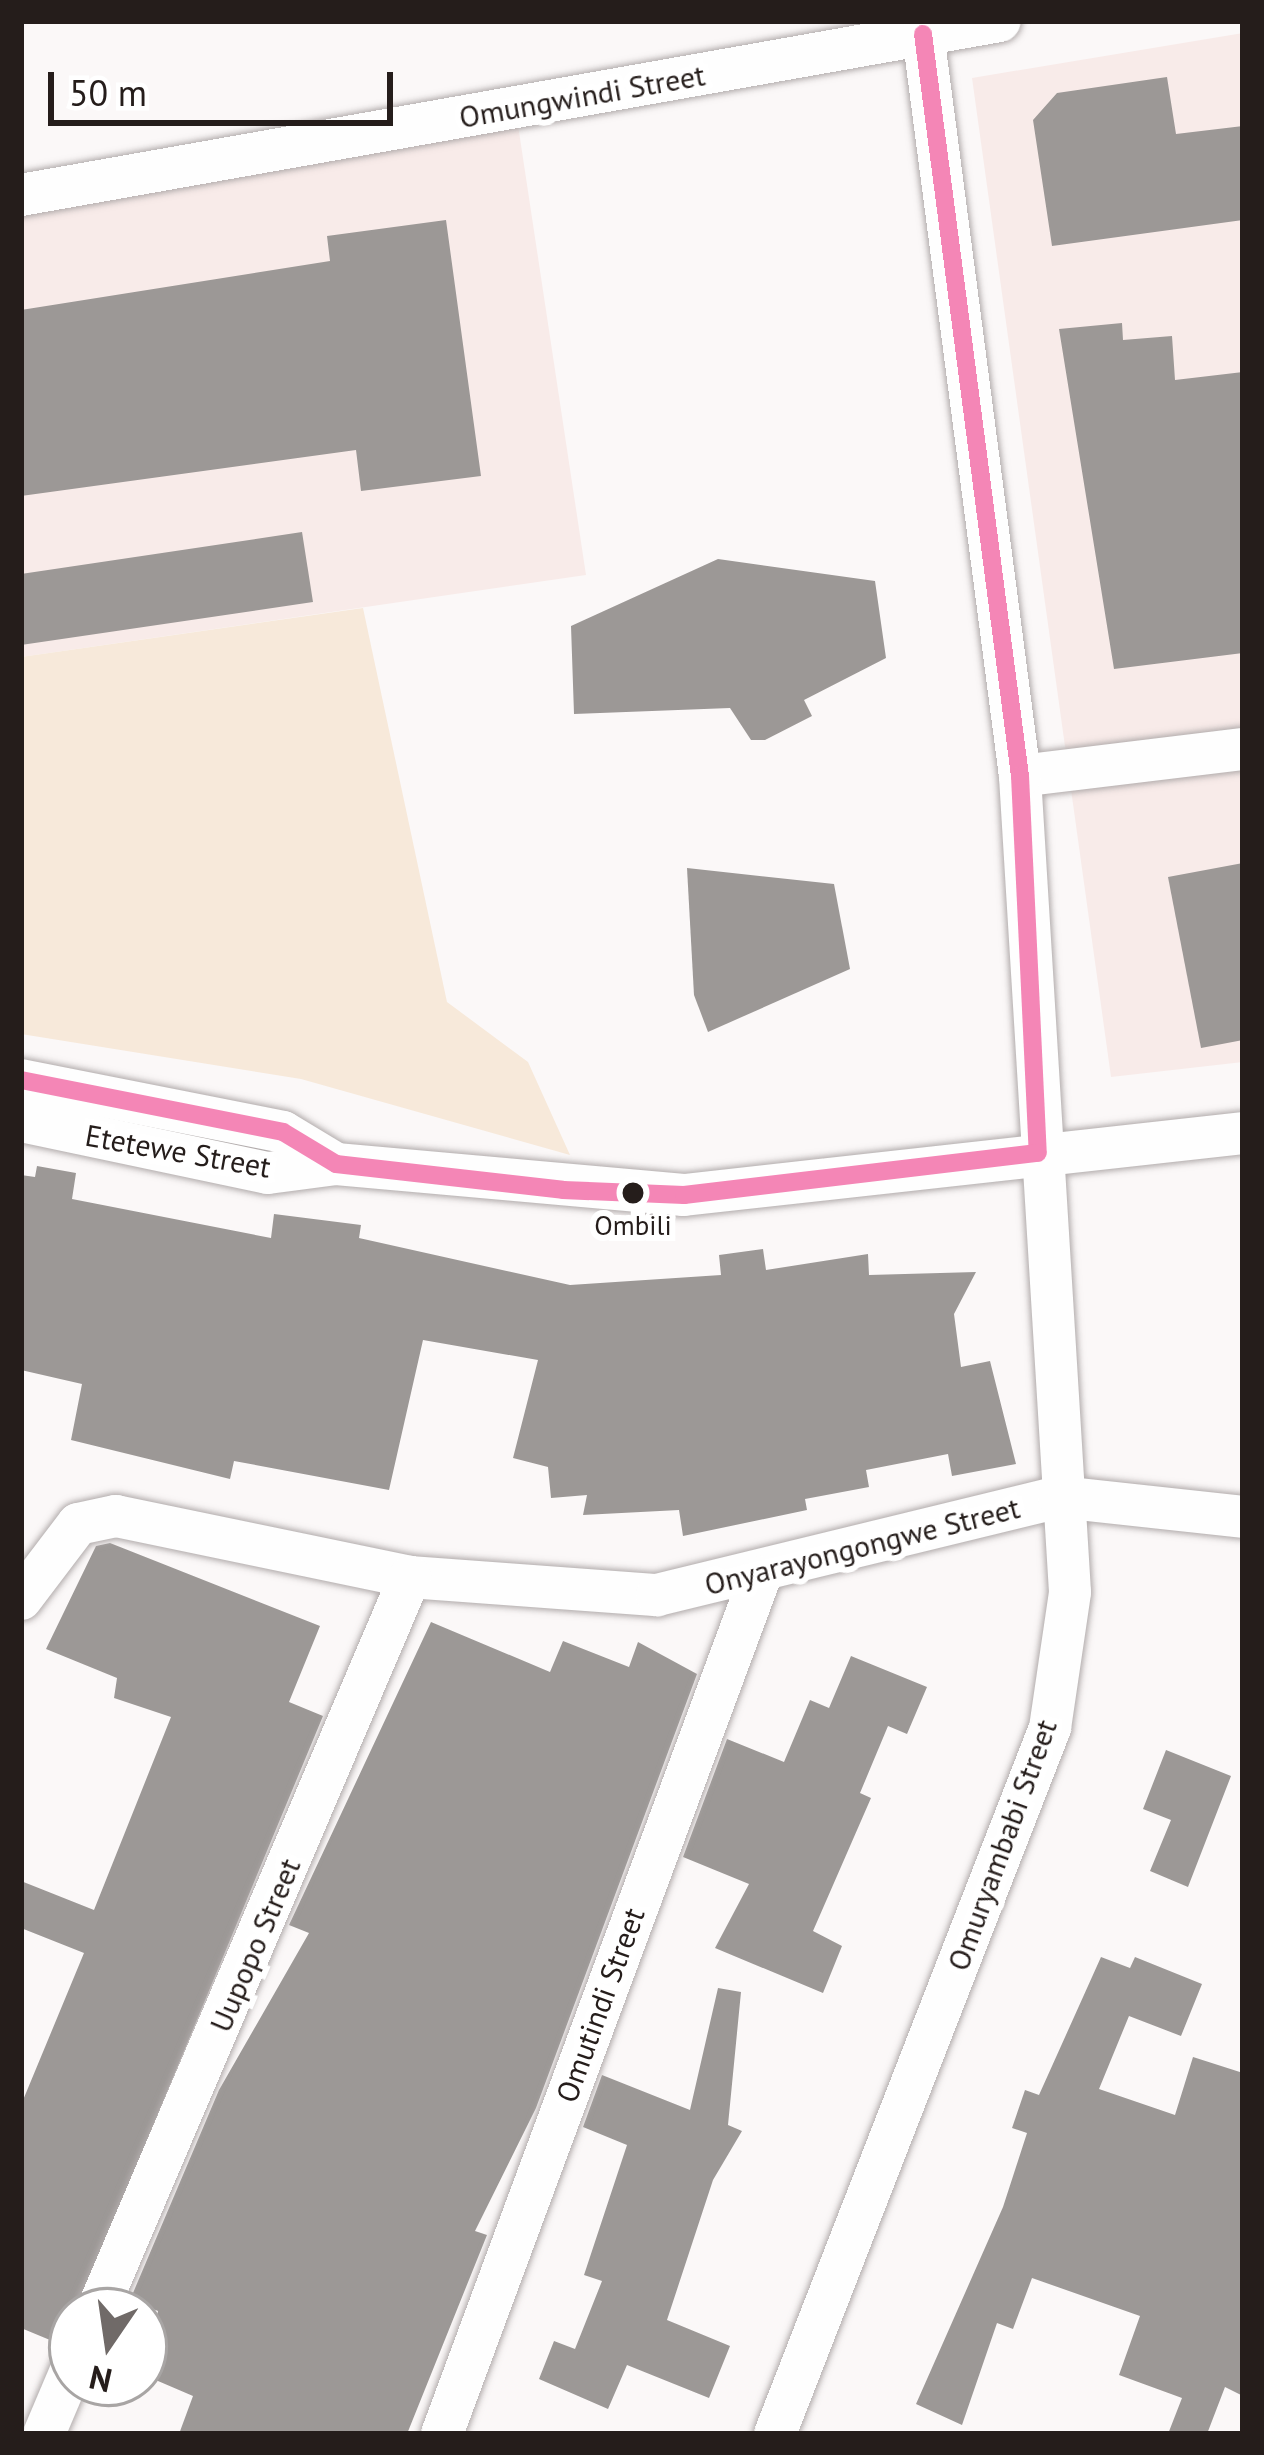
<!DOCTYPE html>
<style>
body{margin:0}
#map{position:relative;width:1264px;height:2455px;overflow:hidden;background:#fbf8f8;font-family:"PT Sans",sans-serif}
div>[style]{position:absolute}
.built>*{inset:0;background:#f8ebe9}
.green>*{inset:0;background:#f7e9da}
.building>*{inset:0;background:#9c9896}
.roads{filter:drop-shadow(0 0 3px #b2acac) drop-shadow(0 0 3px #b2acac)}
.street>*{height:42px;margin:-21px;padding:0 21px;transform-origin:21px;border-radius:21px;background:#fefefe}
.bus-1>*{height:18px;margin:-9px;padding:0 9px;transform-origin:9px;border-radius:9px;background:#f486b6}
.dots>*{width:33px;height:33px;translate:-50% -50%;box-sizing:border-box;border:6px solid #fff;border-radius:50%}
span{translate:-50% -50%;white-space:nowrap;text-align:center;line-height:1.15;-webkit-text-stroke:12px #fff;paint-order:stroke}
.bus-label{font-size:27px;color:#251d1b}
.street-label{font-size:30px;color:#251d1b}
.frame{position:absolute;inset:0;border:24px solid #251d1b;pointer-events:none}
.north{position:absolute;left:48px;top:2287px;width:120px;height:120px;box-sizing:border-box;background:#fff;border:3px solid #a8a5a4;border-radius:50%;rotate:193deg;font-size:33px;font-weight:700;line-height:48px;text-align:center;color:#251d1b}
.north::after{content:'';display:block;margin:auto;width:42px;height:54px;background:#706a68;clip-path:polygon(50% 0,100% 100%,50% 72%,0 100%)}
.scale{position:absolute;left:48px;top:72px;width:345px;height:54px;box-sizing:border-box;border:6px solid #251d1b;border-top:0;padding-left:15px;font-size:36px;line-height:42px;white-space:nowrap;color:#251d1b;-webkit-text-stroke:9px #fff;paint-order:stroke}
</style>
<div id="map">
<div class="built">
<i style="clip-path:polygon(1243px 33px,1243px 1062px,1111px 1077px,972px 78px)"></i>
<i style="clip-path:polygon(518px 125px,586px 575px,21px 657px,21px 200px)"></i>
</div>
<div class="green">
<i style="clip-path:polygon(363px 608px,447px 1002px,528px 1062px,570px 1155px,301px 1079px,21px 1034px,21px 657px)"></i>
</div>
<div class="building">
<i style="clip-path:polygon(1167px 77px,1176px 134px,1243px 126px,1243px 220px,1052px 246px,1033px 120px,1057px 93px)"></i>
<i style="clip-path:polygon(446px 220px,481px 476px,361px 491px,356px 450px,21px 496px,21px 310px,330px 261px,327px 236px)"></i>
<i style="clip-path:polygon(1122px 323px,1123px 340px,1172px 336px,1175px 380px,1243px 372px,1243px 653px,1114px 669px,1059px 329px)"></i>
<i style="clip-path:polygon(302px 532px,313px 602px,21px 645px,21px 574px)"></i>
<i style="clip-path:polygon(718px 559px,875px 581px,886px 658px,804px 700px,812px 716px,765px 740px,751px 740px,730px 708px,574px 714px,571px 626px)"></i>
<i style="clip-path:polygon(1243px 863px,1243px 1040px,1201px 1048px,1168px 877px)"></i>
<i style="clip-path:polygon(687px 868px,834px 884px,850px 969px,708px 1032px,694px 995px)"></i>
<i style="clip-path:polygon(37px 1166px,76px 1173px,72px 1199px,271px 1238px,274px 1214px,361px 1225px,359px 1238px,570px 1285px,721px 1275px,719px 1255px,763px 1249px,766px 1270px,868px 1254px,869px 1275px,976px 1272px,954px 1314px,961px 1367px,990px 1361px,1016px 1464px,952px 1476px,948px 1454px,866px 1470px,869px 1487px,805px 1499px,807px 1510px,683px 1536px,679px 1510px,583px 1515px,587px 1495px,551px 1498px,548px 1467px,513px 1458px,538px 1360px,423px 1340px,389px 1490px,234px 1461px,230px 1479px,71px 1440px,82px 1384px,21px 1370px,21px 1175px,35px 1177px)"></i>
<i style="clip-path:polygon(110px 1543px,320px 1626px,289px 1702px,323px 1716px,62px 2345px,21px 2328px,21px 2105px,84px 1953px,21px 1928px,21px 1881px,94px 1910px,171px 1717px,114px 1698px,117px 1678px,46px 1649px,96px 1546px)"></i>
<i style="clip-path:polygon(431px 1622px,550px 1672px,563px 1641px,629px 1667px,638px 1642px,697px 1674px,536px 2108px,475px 2231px,487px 2235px,407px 2434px,179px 2434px,193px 2396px,144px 2375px,158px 2311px,130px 2300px,219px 2090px,309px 1933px,289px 1925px)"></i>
<i style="clip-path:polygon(851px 1656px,927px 1687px,907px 1734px,888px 1726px,860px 1793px,871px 1798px,813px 1931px,842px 1946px,823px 1993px,715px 1948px,749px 1884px,683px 1857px,727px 1739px,784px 1762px,810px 1700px,829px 1708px)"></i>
<i style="clip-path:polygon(1166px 1750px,1231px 1776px,1188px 1887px,1150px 1871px,1171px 1820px,1143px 1809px)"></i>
<i style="clip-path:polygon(1101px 1957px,1130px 1968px,1135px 1957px,1202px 1984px,1181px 2036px,1129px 2016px,1099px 2089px,1175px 2115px,1193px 2057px,1243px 2073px,1243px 2396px,1225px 2387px,1207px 2434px,1168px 2434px,1182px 2398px,1119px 2375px,1140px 2316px,1032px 2278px,1013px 2329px,997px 2323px,962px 2425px,916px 2404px,1003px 2207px,1027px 2133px,1012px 2128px,1025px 2090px,1039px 2095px)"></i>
<i style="clip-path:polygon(718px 1988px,741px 1992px,728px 2125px,742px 2131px,713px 2180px,667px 2320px,730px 2346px,709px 2398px,627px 2365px,608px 2409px,539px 2379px,554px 2341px,575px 2349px,602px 2281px,584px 2275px,627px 2145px,583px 2127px,602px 2075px,690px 2110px)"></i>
</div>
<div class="roads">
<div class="street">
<i style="left:21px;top:195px;width:994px;rotate:-10.08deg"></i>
<i style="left:1020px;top:776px;width:225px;rotate:-6.9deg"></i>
<i style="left:21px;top:1080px;width:267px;rotate:11.2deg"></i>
<i style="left:283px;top:1132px;width:62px;rotate:31.1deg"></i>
<i style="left:21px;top:1121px;width:252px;rotate:11.9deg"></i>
<i style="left:268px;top:1173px;width:69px;rotate:-7.5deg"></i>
<i style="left:336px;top:1164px;width:349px;rotate:5.1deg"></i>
<i style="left:684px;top:1195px;width:562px;rotate:-6.33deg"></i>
<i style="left:21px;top:1599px;width:94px;rotate:-52.8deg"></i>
<i style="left:78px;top:1524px;width:39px;rotate:-12deg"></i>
<i style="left:116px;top:1516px;width:300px;rotate:11.7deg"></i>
<i style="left:410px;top:1577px;width:248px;rotate:4.2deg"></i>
<i style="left:657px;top:1595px;width:414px;rotate:-13.7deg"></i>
<i style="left:1059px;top:1497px;width:185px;rotate:6.2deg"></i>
<i style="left:97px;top:2311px;width:798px;rotate:-66.91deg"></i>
<i style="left:44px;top:2434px;width:72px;rotate:-67deg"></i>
<i style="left:442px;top:2434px;width:914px;rotate:-69.64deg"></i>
<i style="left:775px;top:2434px;width:758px;rotate:-68.72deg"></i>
<i style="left:1050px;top:1728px;width:137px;rotate:-81.6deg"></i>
<i style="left:1070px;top:1592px;width:818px;rotate:-93.51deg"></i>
<i style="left:1020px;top:776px;width:748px;rotate:-97.45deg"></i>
</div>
</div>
<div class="bus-1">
<i style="left:923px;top:34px;width:748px;rotate:82.55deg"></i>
<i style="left:1020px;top:776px;width:377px;rotate:87.3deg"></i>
<i style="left:21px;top:1080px;width:267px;rotate:11.2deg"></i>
<i style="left:283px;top:1132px;width:62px;rotate:31.1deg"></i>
<i style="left:336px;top:1164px;width:228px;rotate:6.5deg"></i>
<i style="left:563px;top:1190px;width:121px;rotate:2.4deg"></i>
<i style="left:684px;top:1195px;width:356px;rotate:-6.8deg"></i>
</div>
<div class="dots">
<i style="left:633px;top:1193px;background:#251d1b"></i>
</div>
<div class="bus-label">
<span style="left:633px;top:1226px">Ombili</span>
</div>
<div class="street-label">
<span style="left:582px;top:96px;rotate:-10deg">Omungwindi Street</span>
<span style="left:178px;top:1151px;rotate:10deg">Etetewe Street</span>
<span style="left:862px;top:1546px;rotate:-14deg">Onyarayongongwe Street</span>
<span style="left:1002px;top:1845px;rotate:-70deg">Omuryambabi Street</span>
<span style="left:255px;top:1945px;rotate:-67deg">Uupopo Street</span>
<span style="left:600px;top:2005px;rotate:-70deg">Omutindi Street</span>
</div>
<div class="frame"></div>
<div class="north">N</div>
<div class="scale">50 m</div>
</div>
